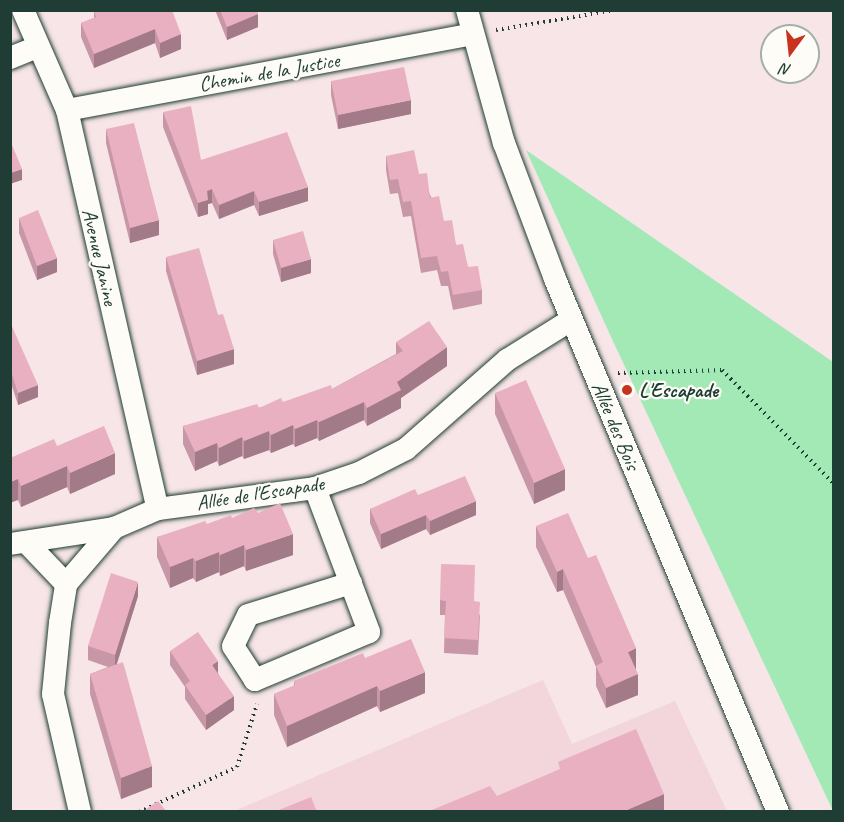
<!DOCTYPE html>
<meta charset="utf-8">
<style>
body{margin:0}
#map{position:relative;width:844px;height:822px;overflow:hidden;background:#f7e5e7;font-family:Caveat,sans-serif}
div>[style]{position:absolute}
.built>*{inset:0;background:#f3d5dc}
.green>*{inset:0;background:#a2e9b6}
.path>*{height:4px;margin-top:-2px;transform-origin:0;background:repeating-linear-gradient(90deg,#1f3d34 0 1.5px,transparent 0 6px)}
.roads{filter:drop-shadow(0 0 2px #1f3d34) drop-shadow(0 0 2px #1f3d34)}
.minor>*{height:22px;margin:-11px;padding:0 11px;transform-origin:11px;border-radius:11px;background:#fdfcf7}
.wall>*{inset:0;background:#c897a7}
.shaded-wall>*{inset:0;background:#a37b88}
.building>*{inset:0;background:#e9b0c2}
.dots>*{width:16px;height:16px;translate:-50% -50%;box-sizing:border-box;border:3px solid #fdfcf7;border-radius:50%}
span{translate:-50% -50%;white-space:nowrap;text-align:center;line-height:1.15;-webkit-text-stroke:4.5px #fdfcf7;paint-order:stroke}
.street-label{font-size:21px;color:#1f3d34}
.poi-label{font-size:21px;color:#1f3d34;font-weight:700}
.left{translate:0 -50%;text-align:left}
.frame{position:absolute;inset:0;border:12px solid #1f3d34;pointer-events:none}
.north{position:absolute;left:760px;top:24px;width:60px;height:60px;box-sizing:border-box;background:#fdfcf7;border:2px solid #a4b0a9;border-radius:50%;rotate:195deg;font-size:16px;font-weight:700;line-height:24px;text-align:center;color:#1f3d34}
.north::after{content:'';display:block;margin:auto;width:21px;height:27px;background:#c8321e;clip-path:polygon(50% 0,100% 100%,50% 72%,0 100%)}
</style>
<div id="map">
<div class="built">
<i style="clip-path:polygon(543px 680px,572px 744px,675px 701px,727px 811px,232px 812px)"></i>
</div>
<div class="green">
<i style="clip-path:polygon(526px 150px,833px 362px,833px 811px,612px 339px)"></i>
</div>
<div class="path">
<i style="left:496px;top:30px;width:122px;rotate:-9.5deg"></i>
<i style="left:618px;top:373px;width:104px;rotate:-1.7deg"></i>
<i style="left:722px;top:370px;width:160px;rotate:45.5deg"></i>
<i style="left:139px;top:812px;width:108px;rotate:-24.7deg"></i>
<i style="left:237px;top:767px;width:66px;rotate:-72.4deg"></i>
</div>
<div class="roads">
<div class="minor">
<i style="left:23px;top:10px;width:109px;rotate:66.3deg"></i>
<i style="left:67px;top:110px;width:409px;rotate:77.2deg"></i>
<i style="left:467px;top:10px;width:138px;rotate:74.5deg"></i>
<i style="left:504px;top:143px;width:145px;rotate:69.4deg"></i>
<i style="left:555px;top:279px;width:578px;rotate:67.3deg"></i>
<i style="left:10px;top:58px;width:29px;rotate:-22deg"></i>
<i style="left:67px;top:110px;width:412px;rotate:-10.6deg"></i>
<i style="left:315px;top:488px;width:154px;rotate:69.4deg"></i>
<i style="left:369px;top:632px;width:124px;rotate:157.2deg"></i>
<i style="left:255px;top:680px;width:40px;rotate:-122.9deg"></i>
<i style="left:233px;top:646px;width:34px;rotate:-64deg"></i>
<i style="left:248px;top:615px;width:108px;rotate:-17.3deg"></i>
<i style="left:26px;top:542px;width:58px;rotate:46.4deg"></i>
<i style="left:10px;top:544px;width:105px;rotate:-8.7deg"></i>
<i style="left:114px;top:528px;width:48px;rotate:-23.4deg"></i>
<i style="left:158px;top:509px;width:158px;rotate:-7.6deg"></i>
<i style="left:315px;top:488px;width:46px;rotate:-18.8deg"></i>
<i style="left:359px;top:473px;width:53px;rotate:-27.1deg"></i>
<i style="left:406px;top:449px;width:135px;rotate:-41.4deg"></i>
<i style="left:507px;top:360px;width:75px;rotate:-32deg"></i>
<i style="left:80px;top:812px;width:121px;rotate:-102.9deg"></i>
<i style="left:53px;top:694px;width:71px;rotate:-84.4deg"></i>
<i style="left:60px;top:623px;width:39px;rotate:-81deg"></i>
<i style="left:66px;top:584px;width:74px;rotate:-49.4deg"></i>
</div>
</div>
<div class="wall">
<i style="clip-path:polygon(172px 10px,181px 49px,160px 58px,155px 43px,94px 68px,81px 37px,81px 23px,94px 18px,94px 11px)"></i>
<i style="clip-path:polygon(215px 10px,257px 10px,258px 27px,227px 40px)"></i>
<i style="clip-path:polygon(331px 81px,411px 114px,338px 129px,331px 95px)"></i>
<i style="clip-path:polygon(163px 112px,201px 160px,308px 201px,259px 216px,254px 205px,219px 219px,212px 203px,208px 204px,208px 214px,198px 217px,163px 127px)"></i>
<i style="clip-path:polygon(106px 129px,159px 235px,130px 243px,106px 143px)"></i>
<i style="clip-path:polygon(386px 156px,419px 174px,468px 267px,482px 290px,482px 304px,453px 310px,448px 286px,441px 286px,437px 270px,421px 273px,411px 216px,403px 217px,398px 193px,390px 194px,386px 170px)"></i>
<i style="clip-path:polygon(19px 218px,57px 272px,37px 280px,19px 233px)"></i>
<i style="clip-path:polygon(273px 240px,311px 273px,281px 282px,273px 254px)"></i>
<i style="clip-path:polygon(166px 257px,218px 315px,234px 364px,197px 375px,166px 271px)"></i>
<i style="clip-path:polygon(10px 322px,38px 397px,18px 405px,10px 380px)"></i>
<i style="clip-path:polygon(396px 342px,447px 366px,401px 398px,401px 408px,367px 426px,364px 420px,319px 441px,317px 438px,295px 447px,293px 444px,271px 453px,269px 450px,244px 459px,242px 456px,219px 466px,217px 461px,195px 471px,183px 444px,183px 426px,283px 402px,332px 389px,396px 354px)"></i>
<i style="clip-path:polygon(495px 393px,565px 490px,534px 504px,495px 414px)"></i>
<i style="clip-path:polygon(57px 446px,115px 474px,70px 494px,67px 487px,21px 507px,18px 500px,10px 458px)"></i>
<i style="clip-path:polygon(418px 495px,476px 515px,430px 535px,426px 529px,381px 549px,370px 523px,370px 509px)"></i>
<i style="clip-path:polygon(232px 518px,293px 555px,246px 571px,244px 566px,220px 576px,219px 572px,196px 582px,193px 578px,170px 588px,157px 557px,157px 537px)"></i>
<i style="clip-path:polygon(536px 526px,636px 669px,635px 669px,638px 695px,606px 708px,596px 686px,596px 667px,563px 590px,557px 592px,536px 547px)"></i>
<i style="clip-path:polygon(138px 596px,117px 664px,152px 787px,121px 799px,90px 694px,90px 674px,108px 667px,88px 660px,88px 646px)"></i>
<i style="clip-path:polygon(440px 600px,474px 601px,480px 616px,478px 655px,444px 653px,445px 615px,440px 615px)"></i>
<i style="clip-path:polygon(170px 651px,218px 673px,234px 710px,206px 730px,185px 699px,185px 687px,170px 665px)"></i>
<i style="clip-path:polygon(365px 658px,425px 693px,380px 712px,377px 706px,287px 747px,274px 715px,274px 694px,294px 686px,294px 681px)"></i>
</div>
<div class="shaded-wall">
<i style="clip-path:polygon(258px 14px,258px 27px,227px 40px,227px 27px)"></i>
<i style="clip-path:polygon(155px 29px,155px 43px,94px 68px,94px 54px)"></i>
<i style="clip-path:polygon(181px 34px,181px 49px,160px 58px,160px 43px)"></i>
<i style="clip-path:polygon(411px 100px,411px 114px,338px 129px,338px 115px)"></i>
<i style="clip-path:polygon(22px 169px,22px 180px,10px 184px,10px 173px)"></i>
<i style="clip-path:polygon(308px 187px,308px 201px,259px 216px,259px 202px)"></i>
<i style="clip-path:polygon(212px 189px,212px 203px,208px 204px,208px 214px,198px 217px,198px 203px,207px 191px)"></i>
<i style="clip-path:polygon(254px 191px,254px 205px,219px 219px,219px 205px)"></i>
<i style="clip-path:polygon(159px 220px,159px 235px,130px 243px,130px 228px)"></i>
<i style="clip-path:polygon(57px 258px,57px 272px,37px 280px,37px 266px)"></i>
<i style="clip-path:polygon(311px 259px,311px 273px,281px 282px,281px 268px)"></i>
<i style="clip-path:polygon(447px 347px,447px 366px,401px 398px,401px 408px,367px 426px,367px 408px,397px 382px)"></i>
<i style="clip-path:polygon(234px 349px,234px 364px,197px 375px,197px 361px)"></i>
<i style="clip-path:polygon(38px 385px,38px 397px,18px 405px,18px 393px)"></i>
<i style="clip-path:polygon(364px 402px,364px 420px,319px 441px,319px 422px)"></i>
<i style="clip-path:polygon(317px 420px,317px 438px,295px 447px,295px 429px)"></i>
<i style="clip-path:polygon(293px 425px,293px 444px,271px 453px,271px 435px)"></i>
<i style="clip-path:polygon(269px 431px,269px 450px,244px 459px,244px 441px)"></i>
<i style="clip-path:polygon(242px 437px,242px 456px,219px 466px,219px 448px)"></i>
<i style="clip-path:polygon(217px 443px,217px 461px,195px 471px,195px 452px)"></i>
<i style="clip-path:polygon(115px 453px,115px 474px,70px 494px,70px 473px)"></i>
<i style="clip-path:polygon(67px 466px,67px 487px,21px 507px,21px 486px)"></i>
<i style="clip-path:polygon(565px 469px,565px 490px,534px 504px,534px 483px)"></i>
<i style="clip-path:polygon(18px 479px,18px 500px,10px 503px,10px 482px)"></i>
<i style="clip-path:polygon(476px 501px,476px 515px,430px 535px,430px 521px)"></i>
<i style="clip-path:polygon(426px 515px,426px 529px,381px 549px,381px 534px)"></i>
<i style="clip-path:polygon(293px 534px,293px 555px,246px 571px,246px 550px)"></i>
<i style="clip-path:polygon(244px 545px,244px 566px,220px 576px,220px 555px)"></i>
<i style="clip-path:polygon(219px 552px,219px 572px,196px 582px,196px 561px)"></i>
<i style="clip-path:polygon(193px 558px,193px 578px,170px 588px,170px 567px)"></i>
<i style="clip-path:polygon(563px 569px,563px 590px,557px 592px,557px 572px)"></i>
<i style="clip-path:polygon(138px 582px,138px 596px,115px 669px,115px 655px)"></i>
<i style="clip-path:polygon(636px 648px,636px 669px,628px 673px,628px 652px)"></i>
<i style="clip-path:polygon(218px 661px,218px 675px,212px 665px)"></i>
<i style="clip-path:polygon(425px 672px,425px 693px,380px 712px,380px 691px)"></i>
<i style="clip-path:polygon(638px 674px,638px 695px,606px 708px,606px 688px)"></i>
<i style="clip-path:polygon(377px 686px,377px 706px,287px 747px,287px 726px)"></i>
<i style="clip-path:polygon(234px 696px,234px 710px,206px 730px,206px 715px)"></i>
<i style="clip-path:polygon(152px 766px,152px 787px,121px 799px,121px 778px)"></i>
<i style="clip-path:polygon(664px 794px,664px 812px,622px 812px)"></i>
</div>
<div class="building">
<i style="clip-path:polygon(95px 10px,172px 10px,181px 34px,160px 43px,155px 29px,94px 54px,81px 23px,96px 17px,94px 11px)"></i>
<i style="clip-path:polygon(220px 10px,257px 10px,258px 14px,227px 27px)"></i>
<i style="clip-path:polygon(404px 67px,411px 100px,338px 115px,331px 81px)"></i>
<i style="clip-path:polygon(191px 106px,201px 160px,287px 132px,308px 187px,259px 202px,254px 191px,219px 205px,212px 189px,207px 191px,208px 200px,198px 203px,163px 112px)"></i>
<i style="clip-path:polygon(134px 123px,159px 220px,130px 228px,106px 129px)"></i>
<i style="clip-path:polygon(10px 140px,22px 169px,10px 173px)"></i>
<i style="clip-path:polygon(414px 150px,419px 174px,427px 173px,430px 198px,439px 196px,444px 221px,452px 220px,456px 245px,463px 244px,468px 267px,478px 266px,482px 290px,453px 295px,448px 271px,441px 272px,437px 256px,421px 258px,411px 201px,403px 202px,398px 179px,390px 180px,386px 156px)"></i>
<i style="clip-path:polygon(38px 210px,57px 258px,37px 266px,19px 218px)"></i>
<i style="clip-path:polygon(303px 231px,311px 259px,281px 268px,273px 240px)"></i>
<i style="clip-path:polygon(199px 248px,218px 315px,223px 314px,234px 349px,197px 361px,166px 257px)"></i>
<i style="clip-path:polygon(429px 321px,447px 347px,397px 382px,401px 390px,367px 408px,364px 402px,319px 422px,317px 420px,295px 429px,293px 425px,271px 435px,269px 431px,244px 441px,242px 437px,219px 448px,217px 443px,195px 452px,183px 426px,257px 404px,259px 408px,281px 398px,283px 402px,331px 385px,332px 389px,403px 351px,396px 342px)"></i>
<i style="clip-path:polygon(10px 322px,38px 385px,18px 393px,10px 368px)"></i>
<i style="clip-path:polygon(526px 380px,565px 469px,534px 483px,495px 393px)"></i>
<i style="clip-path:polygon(104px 426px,115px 453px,70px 473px,67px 466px,21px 486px,18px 479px,10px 482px,10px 458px,54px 439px,57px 446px)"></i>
<i style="clip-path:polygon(465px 476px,476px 501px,430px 521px,426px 515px,381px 534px,370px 509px,415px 489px,418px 495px)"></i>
<i style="clip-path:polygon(280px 503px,293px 534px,246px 550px,244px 545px,220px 555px,219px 552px,196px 561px,193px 558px,170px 567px,157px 537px,205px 521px,207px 524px,231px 515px,232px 518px,254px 508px,258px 513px)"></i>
<i style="clip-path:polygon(568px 513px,588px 558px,596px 555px,636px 648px,628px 652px,638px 674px,606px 688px,596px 666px,603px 662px,563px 569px,557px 572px,536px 526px)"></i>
<i style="clip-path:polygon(441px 564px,475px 565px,474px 601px,480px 602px,478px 640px,444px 638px,446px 601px,440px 600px)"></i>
<i style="clip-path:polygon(111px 573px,138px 582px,115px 655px,88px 646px)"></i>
<i style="clip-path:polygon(198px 632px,218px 661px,212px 665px,234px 696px,206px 715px,185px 685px,190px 681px,170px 651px)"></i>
<i style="clip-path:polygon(411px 639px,425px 672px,380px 691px,377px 686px,287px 726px,274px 694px,295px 685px,294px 681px,363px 653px,365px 658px)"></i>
<i style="clip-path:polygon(123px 662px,152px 766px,121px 778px,90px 674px)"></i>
<i style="clip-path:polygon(636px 729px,664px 794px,622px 812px,427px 812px,490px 786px,497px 796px,560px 769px,558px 762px)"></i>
<i style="clip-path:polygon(311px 797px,317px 812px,274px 812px)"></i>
<i style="clip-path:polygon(158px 801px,167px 812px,142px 812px)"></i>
</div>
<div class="dots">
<i style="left:627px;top:390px;background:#c8321e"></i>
</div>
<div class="street-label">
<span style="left:269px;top:72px;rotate:-10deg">Chemin de la Justice</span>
<span style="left:100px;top:257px;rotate:77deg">Avenue Janine</span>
<span style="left:616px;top:426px;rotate:67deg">Allée des Bois</span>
<span style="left:260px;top:493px;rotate:-9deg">Allée de l'Escapade</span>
</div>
<div class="poi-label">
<span class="left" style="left:639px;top:390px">L'Escapade</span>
</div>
<div class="frame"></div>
<div class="north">N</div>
</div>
